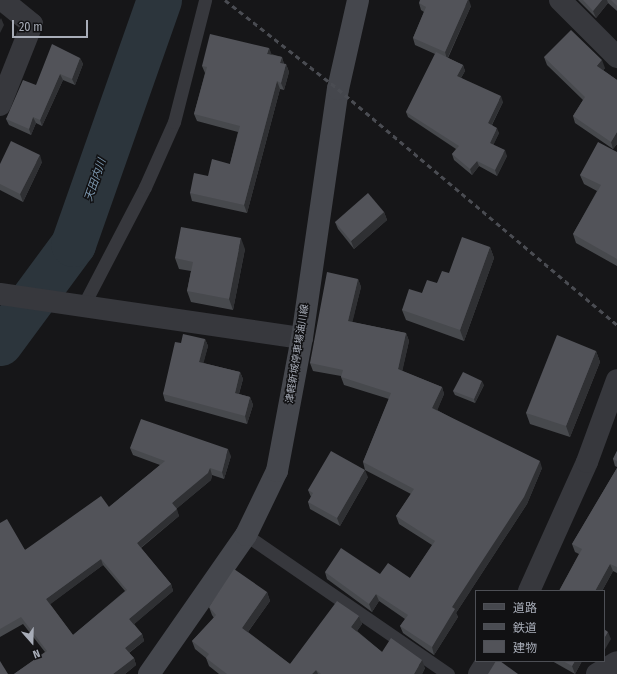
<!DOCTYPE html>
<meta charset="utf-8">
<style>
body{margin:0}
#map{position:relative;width:617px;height:674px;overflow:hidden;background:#161618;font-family:"Fira Sans Condensed","Noto Sans JP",sans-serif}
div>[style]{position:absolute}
.river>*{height:45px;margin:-22.5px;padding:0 22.5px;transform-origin:22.5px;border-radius:22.5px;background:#2c353c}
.service>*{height:13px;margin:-6.5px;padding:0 6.5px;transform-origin:6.5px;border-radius:6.5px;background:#37383d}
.minor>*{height:22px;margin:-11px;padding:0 11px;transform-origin:11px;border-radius:11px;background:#37383d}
.secondary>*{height:22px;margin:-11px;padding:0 11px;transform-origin:11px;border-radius:11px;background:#45474d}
.rail>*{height:3px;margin-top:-1.5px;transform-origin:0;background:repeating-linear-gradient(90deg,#4a4c52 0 5px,transparent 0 9px)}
.wall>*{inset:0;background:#47494d}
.shaded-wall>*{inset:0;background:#2f3033}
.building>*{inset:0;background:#525359}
span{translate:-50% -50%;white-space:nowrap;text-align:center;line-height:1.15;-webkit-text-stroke:3px #111113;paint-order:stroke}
.street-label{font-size:10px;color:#a8adb8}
.water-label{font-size:11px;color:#7f9bb3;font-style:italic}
.legend{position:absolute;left:475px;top:590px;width:130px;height:72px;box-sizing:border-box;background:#111113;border:1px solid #4d4f55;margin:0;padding:5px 7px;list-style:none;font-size:12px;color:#a8adb8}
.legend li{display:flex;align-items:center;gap:8px;height:20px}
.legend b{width:20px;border:1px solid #4d4f55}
.north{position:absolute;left:12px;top:622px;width:40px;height:40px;-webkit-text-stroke:3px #111113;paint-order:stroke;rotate:160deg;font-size:11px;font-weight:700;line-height:16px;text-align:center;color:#a8adb8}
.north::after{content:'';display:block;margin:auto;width:14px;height:18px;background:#a8adb8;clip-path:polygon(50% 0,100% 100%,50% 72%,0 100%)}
.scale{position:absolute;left:12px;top:20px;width:76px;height:18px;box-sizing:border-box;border:2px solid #a8adb8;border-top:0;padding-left:5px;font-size:12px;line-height:14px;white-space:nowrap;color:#a8adb8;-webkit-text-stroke:3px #111113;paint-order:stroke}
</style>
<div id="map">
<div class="river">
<i style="left:0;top:343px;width:123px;rotate:-53.6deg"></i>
<i style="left:73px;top:244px;width:259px;rotate:-70.6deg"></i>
</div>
<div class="service">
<i style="left:83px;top:306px;width:134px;rotate:-62.5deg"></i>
<i style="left:145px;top:187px;width:71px;rotate:-66deg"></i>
<i style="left:174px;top:122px;width:126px;rotate:-75.7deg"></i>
<i style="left:246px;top:535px;width:245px;rotate:34.5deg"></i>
</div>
<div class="minor">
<i style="left:560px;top:0;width:81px;rotate:45deg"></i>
<i style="left:0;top:105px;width:87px;rotate:-68.4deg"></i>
<i style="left:32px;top:24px;width:38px;rotate:-141deg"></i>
<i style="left:0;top:294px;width:305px;rotate:8.3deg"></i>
<i style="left:529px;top:591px;width:141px;rotate:-65.8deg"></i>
<i style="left:587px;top:462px;width:87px;rotate:-69.9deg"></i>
<i style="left:479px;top:674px;width:15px;rotate:-58deg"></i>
<i style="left:597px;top:674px;width:23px;rotate:-31deg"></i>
</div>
<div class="secondary">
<i style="left:149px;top:674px;width:169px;rotate:-55.1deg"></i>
<i style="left:246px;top:535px;width:71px;rotate:-64.2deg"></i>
<i style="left:277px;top:471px;width:135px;rotate:-79.4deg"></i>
<i style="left:302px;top:338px;width:252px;rotate:-81.8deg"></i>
<i style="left:338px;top:89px;width:91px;rotate:-77.3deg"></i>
</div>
<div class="rail">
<i style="left:225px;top:0;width:144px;rotate:38.2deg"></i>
<i style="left:338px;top:89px;width:365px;rotate:40.2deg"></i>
</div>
<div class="wall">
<i style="clip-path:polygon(578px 0,617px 0,617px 11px,608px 3px,596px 18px)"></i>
<i style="clip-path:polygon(419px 3px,471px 6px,448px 58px,463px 65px,465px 71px,461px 78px,503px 102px,492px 125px,499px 133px,493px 145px,507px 156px,497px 176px,479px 166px,472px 175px,454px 160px,452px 154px,456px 149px,408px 117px,406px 112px,435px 54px,415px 45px,413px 38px,424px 12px,421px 10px)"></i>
<i style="clip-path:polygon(269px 48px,271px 54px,282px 57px,284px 64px,286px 64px,289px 72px,284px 90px,280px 89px,247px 213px,192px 201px,190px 193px,208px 176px,230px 164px,238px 132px,197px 121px,194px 114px,205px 73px,202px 66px)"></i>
<i style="clip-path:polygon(544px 57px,605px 68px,603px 70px,617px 80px,617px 144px,613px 149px,575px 123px,573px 116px,583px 100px,547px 65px)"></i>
<i style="clip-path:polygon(80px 58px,83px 64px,75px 85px,63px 80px,42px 126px,36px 123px,31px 135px,9px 125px,6px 119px,36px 85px)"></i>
<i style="clip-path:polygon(617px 152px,617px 266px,576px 243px,573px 234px,597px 191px,584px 184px,580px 175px)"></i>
<i style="clip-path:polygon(42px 162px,23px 202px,0 190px,0 164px)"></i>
<i style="clip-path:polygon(384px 212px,387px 220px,354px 249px,338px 229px,335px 222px)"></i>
<i style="clip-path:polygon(490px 247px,494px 258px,464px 341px,406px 320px,402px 310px,422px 293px,437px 283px,449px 273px)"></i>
<i style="clip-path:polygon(245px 249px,233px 310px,191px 302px,187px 291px,191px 271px,179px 269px,175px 258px)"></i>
<i style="clip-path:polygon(358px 279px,361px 287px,352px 322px,406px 333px,409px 341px,402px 371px,442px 387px,444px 394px,437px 410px,542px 468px,527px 504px,456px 613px,458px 617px,434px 655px,403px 633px,400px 626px,405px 619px,379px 601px,372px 612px,327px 579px,325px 572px,380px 574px,410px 578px,432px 545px,399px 524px,396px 516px,411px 494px,365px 470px,363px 462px,389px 399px,344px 385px,341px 377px,341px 376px,313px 371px,310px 363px)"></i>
<i style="clip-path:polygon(205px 339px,208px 346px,203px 363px,240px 372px,243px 379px,239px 394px,250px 397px,253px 405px,247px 424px,165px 401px,163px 394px,181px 343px)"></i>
<i style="clip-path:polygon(596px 351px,600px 362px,570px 437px,530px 424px,526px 413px)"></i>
<i style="clip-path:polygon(484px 385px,475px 403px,455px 395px,453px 391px)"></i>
<i style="clip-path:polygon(evenodd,130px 448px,231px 456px,224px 479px,212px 475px,211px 480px,176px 509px,179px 516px,141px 548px,171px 584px,173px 591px,134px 624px,142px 634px,144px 641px,129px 653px,134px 658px,136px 665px,125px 674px,14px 674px,45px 652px,23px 624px,0 637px,0 523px,25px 550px,109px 507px,160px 465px,133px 455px,130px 448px,103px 565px,125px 591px,73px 635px,50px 604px,103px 565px)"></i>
<i style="clip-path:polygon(617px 451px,617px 467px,615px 466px,613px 459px)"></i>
<i style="clip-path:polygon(617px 468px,617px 573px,613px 571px,602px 591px,559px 591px,579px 554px,575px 552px,572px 544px)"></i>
<i style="clip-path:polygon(368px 477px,340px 526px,310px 509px,308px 502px,311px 497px,308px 490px)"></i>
<i style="clip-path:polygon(267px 592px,270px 601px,248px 632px,290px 664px,359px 616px,362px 624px,357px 631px,382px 652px,425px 668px,422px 674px,219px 674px,209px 666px,206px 658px,195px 649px,192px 641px,214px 618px,212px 615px,209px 607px)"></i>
<i style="clip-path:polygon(552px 661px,582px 661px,575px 674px)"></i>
</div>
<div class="shaded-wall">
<i style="clip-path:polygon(468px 0,469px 0,471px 6px,447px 59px,445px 52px)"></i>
<i style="clip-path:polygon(602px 0,607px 0,608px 3px,596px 18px,593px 11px)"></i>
<i style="clip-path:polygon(1px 18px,4px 25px,0 33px,0 20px)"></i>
<i style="clip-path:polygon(269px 48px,272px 55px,267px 54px)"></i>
<i style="clip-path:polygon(282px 57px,284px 65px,280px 63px)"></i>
<i style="clip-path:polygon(80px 58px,83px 64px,75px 85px,72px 79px)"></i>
<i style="clip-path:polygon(602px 60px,605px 68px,600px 73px,597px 66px)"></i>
<i style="clip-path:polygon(286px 64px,289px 72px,284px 90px,281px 83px)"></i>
<i style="clip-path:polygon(463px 65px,465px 71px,459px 81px,457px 76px)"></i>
<i style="clip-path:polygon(60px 74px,63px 80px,42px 126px,40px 120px)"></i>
<i style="clip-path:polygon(277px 81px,280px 89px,247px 213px,244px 205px)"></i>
<i style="clip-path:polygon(501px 96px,503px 102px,490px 128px,488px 123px)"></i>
<i style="clip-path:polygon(33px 117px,36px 123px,31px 135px,29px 129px)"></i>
<i style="clip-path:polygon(497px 128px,499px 133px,492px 148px,490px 143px)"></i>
<i style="clip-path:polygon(617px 132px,617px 144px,613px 149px,611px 142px)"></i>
<i style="clip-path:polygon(505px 150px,507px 156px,497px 176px,495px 170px)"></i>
<i style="clip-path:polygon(40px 155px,42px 162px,23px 202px,20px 194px)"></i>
<i style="clip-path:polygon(477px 161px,479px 166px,472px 175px,470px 169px)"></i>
<i style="clip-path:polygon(384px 212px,387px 220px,354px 249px,351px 241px)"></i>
<i style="clip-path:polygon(241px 238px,245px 249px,233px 310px,229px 299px)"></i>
<i style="clip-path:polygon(490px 247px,494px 258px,464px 341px,460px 330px)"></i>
<i style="clip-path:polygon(358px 279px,361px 287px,351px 328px,348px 321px)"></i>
<i style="clip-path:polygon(406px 333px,409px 341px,401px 377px,398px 369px)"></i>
<i style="clip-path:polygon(205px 339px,208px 346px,202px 369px,199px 362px)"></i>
<i style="clip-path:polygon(596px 351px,600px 362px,570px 437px,566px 426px)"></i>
<i style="clip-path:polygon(240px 372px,243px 379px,237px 400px,235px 393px)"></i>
<i style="clip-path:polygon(482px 381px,484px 385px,475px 403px,474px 399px)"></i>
<i style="clip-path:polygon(442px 387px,444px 394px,435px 416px,432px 408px)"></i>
<i style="clip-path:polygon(250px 397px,253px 405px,247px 424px,245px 416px)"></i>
<i style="clip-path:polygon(228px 449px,231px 456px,224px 479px,222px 472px)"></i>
<i style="clip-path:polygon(540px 461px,542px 468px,527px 504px,456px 613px,458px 617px,434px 655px,432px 647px,452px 607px)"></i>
<i style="clip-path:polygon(210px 468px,212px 475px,211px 480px,175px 510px,172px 503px)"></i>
<i style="clip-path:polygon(365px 470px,368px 477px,340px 526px,337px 518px)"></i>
<i style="clip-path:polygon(177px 509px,179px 516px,139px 549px,137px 543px)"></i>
<i style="clip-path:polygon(101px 559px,103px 565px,48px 606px,46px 599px)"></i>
<i style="clip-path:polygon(610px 564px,613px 571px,602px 591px,595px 591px)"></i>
<i style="clip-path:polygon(171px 584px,173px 591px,132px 626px,129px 619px)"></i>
<i style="clip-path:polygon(267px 592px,270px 601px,245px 636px,242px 628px)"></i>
<i style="clip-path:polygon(376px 594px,379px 601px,372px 612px,369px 604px)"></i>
<i style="clip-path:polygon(359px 616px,362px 624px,354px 635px,351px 627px)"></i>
<i style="clip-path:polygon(608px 632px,611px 639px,604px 651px,604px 639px)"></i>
<i style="clip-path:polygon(142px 634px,144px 641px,127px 654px,125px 648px)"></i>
<i style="clip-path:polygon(134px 658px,136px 665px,125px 674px,113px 674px)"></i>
<i style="clip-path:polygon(422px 660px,425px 668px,422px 674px,414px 674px)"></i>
<i style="clip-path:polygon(575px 661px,582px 661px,575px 674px,572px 666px)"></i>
<i style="clip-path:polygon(316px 670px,318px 674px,312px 674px)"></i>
</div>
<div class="building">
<i style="clip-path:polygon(420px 0,468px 0,445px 52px,413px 38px,426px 7px,419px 3px)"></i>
<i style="clip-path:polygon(583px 0,602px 0,593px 11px)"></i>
<i style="clip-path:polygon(611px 0,617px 0,617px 6px)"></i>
<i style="clip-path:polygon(571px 30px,602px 60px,597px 66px,617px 80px,617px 132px,611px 142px,573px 116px,585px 97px,544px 57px)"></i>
<i style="clip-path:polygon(210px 34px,269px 48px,267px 54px,282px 57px,280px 63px,286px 64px,281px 83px,277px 81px,244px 205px,190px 193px,194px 173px,208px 176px,212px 159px,230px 164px,240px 126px,194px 114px,207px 67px,202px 66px)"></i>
<i style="clip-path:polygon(52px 44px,80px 58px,72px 79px,60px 74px,40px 120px,33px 117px,29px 129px,6px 119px,23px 80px,36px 85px)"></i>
<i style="clip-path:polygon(436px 52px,463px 65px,457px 76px,501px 96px,488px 123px,497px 128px,490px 143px,505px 150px,495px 170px,477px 161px,470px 169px,452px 154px,459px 146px,406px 112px)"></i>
<i style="clip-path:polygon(11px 141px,40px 155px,20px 194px,0 184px,0 164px)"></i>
<i style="clip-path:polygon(598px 142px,617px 152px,617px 259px,573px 234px,601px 185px,580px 175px)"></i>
<i style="clip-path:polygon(368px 193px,384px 212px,351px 241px,335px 222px)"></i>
<i style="clip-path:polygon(181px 227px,241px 238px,229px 299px,187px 291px,193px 262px,175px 258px)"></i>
<i style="clip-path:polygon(462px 237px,490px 247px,460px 330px,402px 310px,409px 289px,422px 293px,427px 280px,437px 283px,442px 271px,449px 273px)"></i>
<i style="clip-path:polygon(327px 272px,358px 279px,348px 321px,406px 333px,398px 369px,442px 387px,432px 408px,540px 461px,524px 497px,452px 607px,455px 609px,432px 647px,400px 626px,408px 615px,376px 594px,369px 604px,325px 572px,341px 548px,380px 574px,388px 563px,410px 578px,435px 541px,396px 516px,414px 489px,363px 462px,391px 393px,341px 377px,343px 370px,310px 363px)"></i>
<i style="clip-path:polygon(183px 334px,205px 339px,199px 362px,240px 372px,235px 393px,250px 397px,245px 416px,163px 394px,175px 342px,181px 343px)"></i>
<i style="clip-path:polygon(557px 335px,596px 351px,566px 426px,526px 413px)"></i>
<i style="clip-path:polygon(463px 372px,482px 381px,474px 399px,453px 391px)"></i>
<i style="clip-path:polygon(evenodd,141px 419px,228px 449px,222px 472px,210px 468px,208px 473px,172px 503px,177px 509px,137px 543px,171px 584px,129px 619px,142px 634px,125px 648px,134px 658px,113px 674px,14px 674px,47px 651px,21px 617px,0 629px,0 523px,7px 519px,25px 550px,101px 496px,109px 507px,165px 461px,130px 448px,141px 419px,101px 559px,127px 590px,73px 635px,46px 599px,101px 559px)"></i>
<i style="clip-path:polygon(331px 451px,365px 470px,337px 518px,308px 502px,313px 493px,308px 490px)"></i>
<i style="clip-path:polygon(617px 451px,617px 461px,613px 459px)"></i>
<i style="clip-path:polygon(617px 468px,617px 567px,610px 564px,595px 591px,559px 591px,582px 549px,572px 544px)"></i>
<i style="clip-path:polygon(234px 569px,267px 592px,242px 628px,290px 664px,337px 601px,359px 616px,351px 627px,382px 652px,391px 638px,422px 660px,414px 674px,321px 674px,316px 670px,312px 674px,227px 674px,206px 658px,209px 654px,192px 641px,216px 615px,209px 607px)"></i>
<i style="clip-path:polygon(604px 629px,608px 632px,604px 639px)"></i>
<i style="clip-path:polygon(0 661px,8px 674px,0 674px)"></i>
<i style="clip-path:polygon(496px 661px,500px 661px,518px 674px,488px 674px)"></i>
<i style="clip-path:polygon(563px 661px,575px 661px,572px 666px)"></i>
</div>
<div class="street-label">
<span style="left:298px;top:354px;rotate:-81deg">津軽新城停車場油川線</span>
</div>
<div class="water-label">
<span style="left:96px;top:180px;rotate:-71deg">天田内川</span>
</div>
<ul class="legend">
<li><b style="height:5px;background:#45474d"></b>道路</li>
<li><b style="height:5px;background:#4a4c52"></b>鉄道</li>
<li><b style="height:11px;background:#525359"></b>建物</li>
</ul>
<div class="north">N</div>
<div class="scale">20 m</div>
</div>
